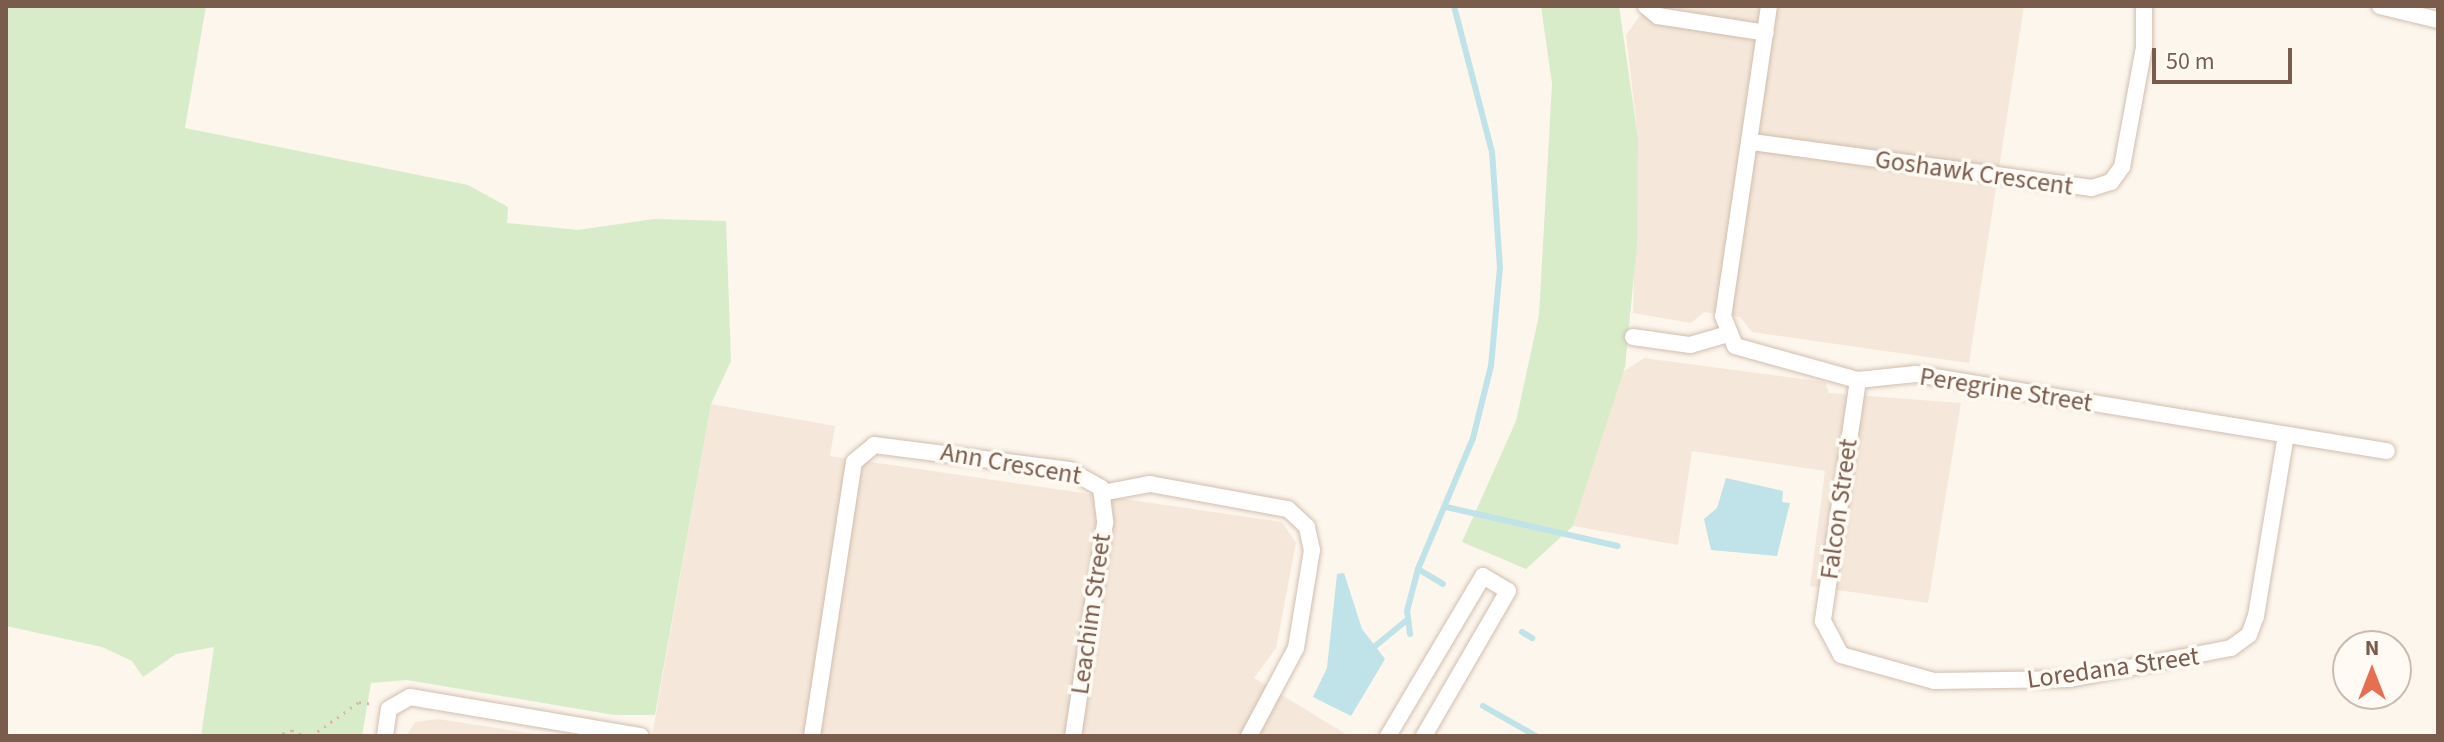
<!DOCTYPE html>
<style>
body{margin:0}
#map{position:relative;width:2444px;height:742px;overflow:hidden;background:#fdf6ec;font-family:"Source Sans 3",sans-serif}
div>[style]{position:absolute}
.residential>*{inset:0;background:#f5e8da}
.green>*{inset:0;background:#d8ecc9}
.water>*{inset:0;background:#bfe3e8}
.stream>*{height:6px;margin:-3px;padding:0 3px;transform-origin:3px;border-radius:3px;background:#bfe3e8}
.path>*{height:3px;margin-top:-1.5px;transform-origin:0;background:repeating-linear-gradient(90deg,#d9b8a5 0 2px,transparent 0 8px)}
.roads{filter:drop-shadow(0 0 2px #d1beb0) drop-shadow(0 0 2px #d1beb0)}
.street>*{height:16px;margin:-8px;padding:0 8px;transform-origin:8px;border-radius:8px;background:#fff}
span{translate:-50% -50%;white-space:nowrap;text-align:center;line-height:1.15;-webkit-text-stroke:7px #fffaf3;paint-order:stroke}
.street-label{font-size:26px;color:#7a5c4d}
.frame{position:absolute;inset:0;border:8px solid #7a5c4d;pointer-events:none}
.north{position:absolute;left:2332px;top:630px;width:80px;height:80px;box-sizing:border-box;background:#fffaf3;border:2px solid #cabbb1;border-radius:50%;rotate:0deg;font-size:22px;font-weight:700;line-height:32px;text-align:center;color:#7a5c4d}
.north::after{content:'';display:block;margin:auto;width:28px;height:36px;background:#e76f51;clip-path:polygon(50% 0,100% 100%,50% 72%,0 100%)}
.scale{position:absolute;left:2152px;top:48px;width:140px;height:36px;box-sizing:border-box;border:4px solid #7a5c4d;border-top:0;padding-left:10px;font-size:24px;line-height:28px;white-space:nowrap;color:#7a5c4d;-webkit-text-stroke:6px #fffaf3;paint-order:stroke}
</style>
<div id="map">
<div class="residential">
<i style="clip-path:polygon(1647px 6px,2024px 6px,1969px 363px,1752px 332px,1740px 317px,1704px 312px,1691px 323px,1633px 313px,1638px 138px,1626px 35px)"></i>
<i style="clip-path:polygon(1644px 358px,1825px 382px,1829px 393px,1961px 403px,1928px 603px,1810px 586px,1825px 471px,1692px 451px,1678px 545px,1573px 526px,1621px 373px)"></i>
<i style="clip-path:polygon(711px 404px,835px 426px,830px 456px,1282px 522px,1296px 543px,1276px 648px,1254px 678px,1349px 736px,652px 736px)"></i>
<i style="clip-path:polygon(438px 719px,550px 736px,406px 736px,415px 722px)"></i>
</div>
<div class="green">
<i style="clip-path:polygon(6px 6px,206px 6px,185px 128px,468px 185px,508px 207px,507px 223px,578px 230px,654px 219px,726px 221px,731px 361px,711px 404px,655px 715px,614px 715px,407px 680px,371px 683px,362px 736px,201px 736px,214px 647px,176px 654px,143px 677px,132px 661px,102px 647px,6px 626px)"></i>
<i style="clip-path:polygon(1541px 6px,1619px 6px,1638px 138px,1637px 245px,1625px 367px,1573px 526px,1526px 569px,1462px 542px,1516px 421px,1539px 315px,1552px 84px)"></i>
</div>
<div class="water">
<i style="clip-path:polygon(1726px 478px,1783px 491px,1782px 502px,1790px 503px,1777px 556px,1711px 550px,1704px 519px,1717px 508px)"></i>
<i style="clip-path:polygon(1344px 573px,1362px 629px,1385px 659px,1351px 716px,1313px 697px,1327px 668px,1337px 574px)"></i>
</div>
<div class="stream">
<i style="left:1446px;top:507px;width:176px;rotate:12.8deg"></i>
<i style="left:1418px;top:569px;width:29px;rotate:31deg"></i>
<i style="left:1522px;top:632px;width:12px;rotate:31deg"></i>
<i style="left:1410px;top:634px;width:23px;rotate:-97deg"></i>
<i style="left:1407px;top:611px;width:43px;rotate:-75.3deg"></i>
<i style="left:1418px;top:569px;width:142px;rotate:-67.2deg"></i>
<i style="left:1473px;top:438px;width:74px;rotate:-76deg"></i>
<i style="left:1491px;top:366px;width:98px;rotate:-84.8deg"></i>
<i style="left:1500px;top:268px;width:116px;rotate:-93.9deg"></i>
<i style="left:1492px;top:152px;width:151px;rotate:-104.6deg"></i>
<i style="left:1374px;top:647px;width:43px;rotate:-39.3deg"></i>
<i style="left:1483px;top:706px;width:61px;rotate:29.5deg"></i>
</div>
<div class="path">
<i style="left:275px;top:736px;width:18px;rotate:-19deg"></i>
<i style="left:292px;top:730px;width:13px;rotate:27deg"></i>
<i style="left:311px;top:736px;width:59px;rotate:-35.3deg"></i>
<i style="left:359px;top:702px;width:15px;rotate:8deg"></i>
</div>
<div class="roads">
<div class="street">
<i style="left:1646px;top:6px;width:16px;rotate:40deg"></i>
<i style="left:1658px;top:16px;width:109px;rotate:8.9deg"></i>
<i style="left:1769px;top:6px;width:313px;rotate:98.4deg"></i>
<i style="left:1723px;top:316px;width:32px;rotate:68deg"></i>
<i style="left:1735px;top:346px;width:128px;rotate:15.5deg"></i>
<i style="left:1858px;top:380px;width:58px;rotate:-5.9deg"></i>
<i style="left:1916px;top:374px;width:477px;rotate:9.3deg"></i>
<i style="left:2380px;top:6px;width:60px;rotate:13.6deg"></i>
<i style="left:1752px;top:142px;width:343px;rotate:7.7deg"></i>
<i style="left:2092px;top:188px;width:20px;rotate:-18deg"></i>
<i style="left:2111px;top:182px;width:19px;rotate:-54deg"></i>
<i style="left:2122px;top:167px;width:122px;rotate:-79.6deg"></i>
<i style="left:2144px;top:47px;width:41px;rotate:-90deg"></i>
<i style="left:1633px;top:337px;width:58px;rotate:8deg"></i>
<i style="left:1690px;top:345px;width:37px;rotate:-16deg"></i>
<i style="left:1858px;top:380px;width:244px;rotate:98.3deg"></i>
<i style="left:1823px;top:621px;width:38px;rotate:62deg"></i>
<i style="left:1841px;top:655px;width:97px;rotate:15.6deg"></i>
<i style="left:1934px;top:681px;width:136px;rotate:-0.8deg"></i>
<i style="left:2070px;top:679px;width:164px;rotate:-10.9deg"></i>
<i style="left:2231px;top:648px;width:22px;rotate:-36deg"></i>
<i style="left:2249px;top:635px;width:20px;rotate:-70deg"></i>
<i style="left:2256px;top:616px;width:183px;rotate:-80.6deg"></i>
<i style="left:1102px;top:493px;width:49px;rotate:-10.6deg"></i>
<i style="left:1150px;top:484px;width:140px;rotate:10.3deg"></i>
<i style="left:1288px;top:509px;width:26px;rotate:43deg"></i>
<i style="left:1307px;top:527px;width:24px;rotate:78deg"></i>
<i style="left:1312px;top:550px;width:99px;rotate:99.3deg"></i>
<i style="left:1296px;top:648px;width:100px;rotate:118.1deg"></i>
<i style="left:385px;top:736px;width:27px;rotate:-82deg"></i>
<i style="left:389px;top:709px;width:24px;rotate:-30deg"></i>
<i style="left:410px;top:697px;width:234px;rotate:9.6deg"></i>
<i style="left:812px;top:736px;width:277px;rotate:-81.3deg"></i>
<i style="left:854px;top:462px;width:26px;rotate:-40deg"></i>
<i style="left:874px;top:445px;width:197px;rotate:7.3deg"></i>
<i style="left:1069px;top:470px;width:37px;rotate:29deg"></i>
<i style="left:1101px;top:488px;width:35px;rotate:83deg"></i>
<i style="left:1105px;top:523px;width:215px;rotate:98.5deg"></i>
<i style="left:1388px;top:736px;width:186px;rotate:-59.3deg"></i>
<i style="left:1483px;top:576px;width:29px;rotate:31deg"></i>
<i style="left:1508px;top:591px;width:168px;rotate:120.1deg"></i>
</div>
</div>
<div class="street-label">
<span style="left:1974px;top:173px;rotate:8deg">Goshawk Crescent</span>
<span style="left:2006px;top:390px;rotate:9deg">Peregrine Street</span>
<span style="left:1011px;top:464px;rotate:10deg">Ann Crescent</span>
<span style="left:1839px;top:509px;rotate:-82deg">Falcon Street</span>
<span style="left:1091px;top:614px;rotate:-82deg">Leachim Street</span>
<span style="left:2113px;top:668px;rotate:-8deg">Loredana Street</span>
</div>
<div class="frame"></div>
<div class="north">N</div>
<div class="scale">50 m</div>
</div>
